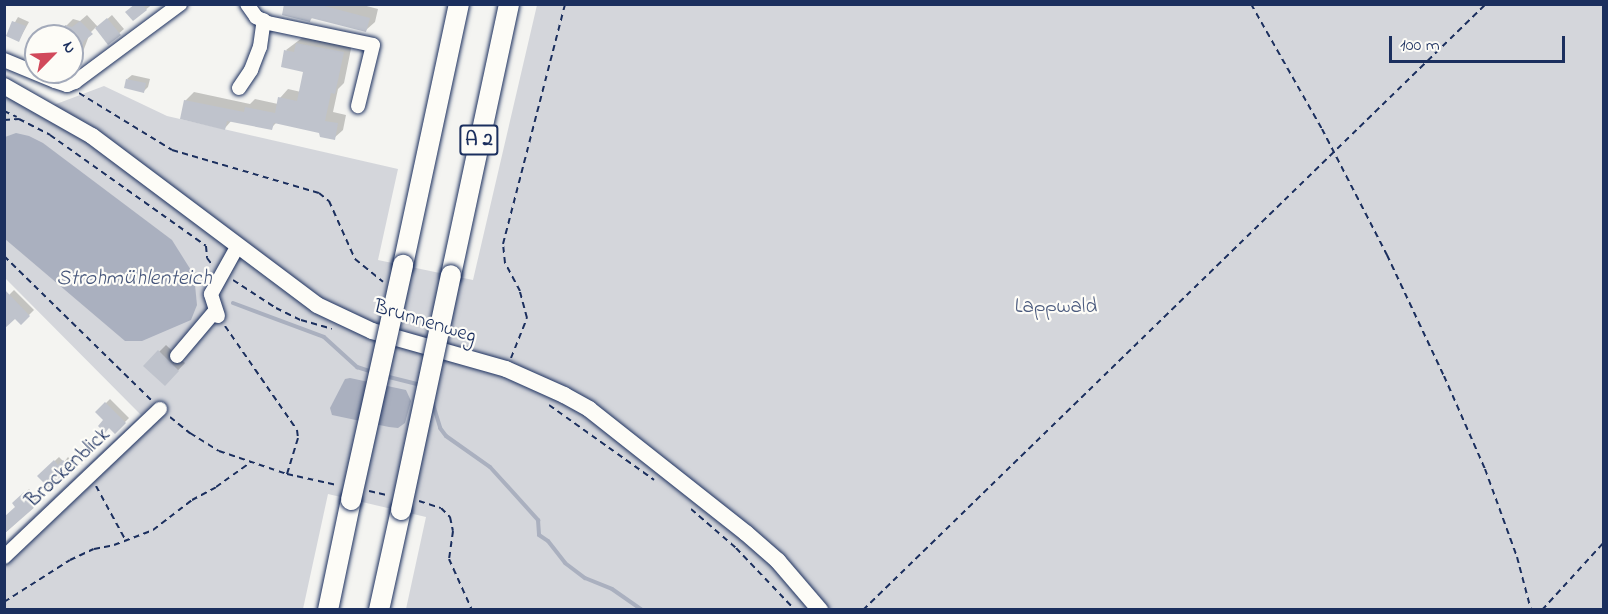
<!DOCTYPE html>
<meta charset="utf-8">
<style>
body{margin:0}
#map{position:relative;width:1608px;height:614px;overflow:hidden;background:#f4f4f1;font-family:"Indie Flower",sans-serif}
div>[style]{position:absolute}
.green>*{inset:0;background:#d4d6db}
.water>*{inset:0;background:#aab0bf}
.shadow>*{inset:0;background:#0003}
.stream>*{height:4px;margin:-2px;padding:0 2px;transform-origin:2px;border-radius:2px;background:#aab0bf}
.building>*{inset:0;background:#bfc3cc}
.path>*{height:2px;margin-top:-1px;transform-origin:0;background:repeating-linear-gradient(90deg,#1b2f5e 0 6px,transparent 0 10.5px)}
.roads{filter:drop-shadow(0 0 2px #1b2f5e) drop-shadow(0 0 2px #1b2f5e)}
.minor>*{height:14px;margin:-7px;padding:0 7px;transform-origin:7px;border-radius:7px;background:#fdfcf7}
.major>*{height:16px;margin:-8px;padding:0 8px;transform-origin:8px;border-radius:8px;background:#fdfcf7}
.highway>*{height:20px;margin:-10px;padding:0 10px;transform-origin:10px;border-radius:10px;background:#fdfcf7}
.bridges{filter:drop-shadow(0 0 2px #1b2f5e) drop-shadow(0 0 2px #1b2f5e)}
.highway-bridge>*{height:20px;margin:-10px;padding:0 10px;transform-origin:10px;border-radius:10px;background:#fdfcf7}
span{translate:-50% -50%;white-space:nowrap;text-align:center;line-height:1.15;-webkit-text-stroke:4.5px #fdfcf7;paint-order:stroke}
.shield-label span{padding:2px 4px;background:#fdfcf7;border:2px solid;border-radius:4px;-webkit-text-stroke-width:0}
.shield-label{font-size:20px;color:#1b2f5e;font-weight:700}
.park-label{font-size:21px;color:#49597d}
.street-label{font-size:21px;color:#1b2f5e}
.water-label{font-size:22px;color:#46567b;font-style:italic}
.frame{position:absolute;inset:0;border:6px solid #1b2f5e;pointer-events:none}
.north{position:absolute;left:24px;top:24px;width:60px;height:60px;box-sizing:border-box;background:#fdfcf7;border:2px solid #a3aaba;border-radius:50%;rotate:66deg;font-size:16px;font-weight:700;line-height:24px;text-align:center;color:#1b2f5e}
.north::after{content:'';display:block;margin:auto;width:21px;height:27px;background:#d1495b;clip-path:polygon(50% 0,100% 100%,50% 72%,0 100%)}
.scale{position:absolute;left:1389px;top:36px;width:176px;height:27px;box-sizing:border-box;border:3px solid #1b2f5e;border-top:0;padding-left:8px;font-size:18px;line-height:21px;white-space:nowrap;color:#1b2f5e;-webkit-text-stroke:4px #fdfcf7;paint-order:stroke}
</style>
<div id="map">
<div class="green">
<i style="clip-path:polygon(537px 5px,1603px 5px,1603px 609px,406px 609px,426px 517px,328px 494px,303px 609px,5px 610px,4px 543px,141px 415px,5px 278px,5px 88px,43px 109px,104px 86px,167px 116px,398px 169px,378px 260px,473px 280px)"></i>
</div>
<div class="water">
<i style="clip-path:polygon(16px 133px,29px 136px,43px 143px,172px 240px,194px 275px,197px 305px,191px 320px,142px 341px,125px 341px,5px 239px,5px 137px)"></i>
<i style="clip-path:polygon(350px 378px,406px 390px,411px 401px,405px 423px,398px 428px,389px 427px,332px 415px,330px 408px,345px 379px)"></i>
</div>
<div class="shadow">
<i style="clip-path:polygon(136px 4px,153px 4px,133px 19px)"></i>
<i style="clip-path:polygon(286px 4px,359px 4px,378px 9px,375px 22px,366px 30px,313px 17px,310px 20px)"></i>
<i style="clip-path:polygon(87px 15px,98px 27px,112px 15px,124px 29px,108px 43px,96px 27px,90px 33px,81px 57px,74px 64px,72px 63px,72px 36px,66px 36px,66px 26px,73px 19px,80px 21px)"></i>
<i style="clip-path:polygon(18px 17px,29px 22px,19px 40px,7px 36px)"></i>
<i style="clip-path:polygon(306px 35px,352px 44px,344px 83px,338px 89px,333px 112px,346px 115px,343px 130px,334px 138px,320px 131px,277px 122px,271px 128px,232px 120px,225px 128px,185px 101px,194px 92px,250px 104px,255px 99px,278px 104px,280px 98px,288px 89px,301px 92px,305px 71px,286px 50px)"></i>
<i style="clip-path:polygon(132px 75px,150px 79px,148px 87px,144px 91px,127px 79px)"></i>
<i style="clip-path:polygon(14px 290px,34px 310px,21px 323px,4px 300px)"></i>
<i style="clip-path:polygon(166px 345px,185px 363px,165px 384px,145px 366px)"></i>
<i style="clip-path:polygon(110px 399px,129px 418px,115px 432px,97px 412px)"></i>
<i style="clip-path:polygon(59px 457px,64px 462px,68px 457px,76px 465px,57px 484px,39px 476px)"></i>
<i style="clip-path:polygon(29px 489px,40px 500px,4px 534px,17px 507px,14px 503px)"></i>
</div>
<div class="stream">
<i style="left:233px;top:303px;width:97px;rotate:20.5deg"></i>
<i style="left:324px;top:337px;width:45px;rotate:42.3deg"></i>
<i style="left:357px;top:367px;width:16px;rotate:18deg"></i>
<i style="left:385px;top:376px;width:37px;rotate:14deg"></i>
<i style="left:432px;top:401px;width:28px;rotate:73deg"></i>
<i style="left:440px;top:428px;width:10px;rotate:53deg"></i>
<i style="left:446px;top:436px;width:54px;rotate:35.2deg"></i>
<i style="left:490px;top:467px;width:72px;rotate:47.8deg"></i>
<i style="left:538px;top:520px;width:15px;rotate:86deg"></i>
<i style="left:539px;top:535px;width:11px;rotate:34deg"></i>
<i style="left:548px;top:541px;width:28px;rotate:52deg"></i>
<i style="left:565px;top:563px;width:25px;rotate:37deg"></i>
<i style="left:585px;top:578px;width:29px;rotate:22deg"></i>
<i style="left:612px;top:589px;width:37px;rotate:35deg"></i>
</div>
<div class="building">
<i style="clip-path:polygon(135px 4px,142px 4px,147px 10px,133px 21px,125px 12px)"></i>
<i style="clip-path:polygon(284px 4px,317px 4px,370px 18px,366px 32px,311px 18px,310px 22px,282px 15px)"></i>
<i style="clip-path:polygon(107px 18px,121px 35px,108px 45px,95px 28px)"></i>
<i style="clip-path:polygon(12px 21px,26px 26px,19px 42px,6px 36px)"></i>
<i style="clip-path:polygon(80px 21px,93px 34px,84px 41px,72px 71px,72px 36px,61px 36px,65px 25px,72px 27px)"></i>
<i style="clip-path:polygon(296px 43px,344px 52px,335px 94px,331px 93px,325px 121px,338px 123px,335px 140px,320px 137px,319px 133px,274px 123px,272px 130px,227px 121px,225px 130px,180px 119px,184px 100px,244px 112px,245px 107px,275px 113px,278px 97px,297px 101px,303px 72px,281px 67px,284px 50px,294px 52px)"></i>
<i style="clip-path:polygon(126px 79px,146px 83px,144px 93px,124px 88px)"></i>
<i style="clip-path:polygon(4px 289px,30px 316px,21px 325px,15px 319px,4px 329px)"></i>
<i style="clip-path:polygon(158px 350px,179px 371px,165px 386px,143px 366px)"></i>
<i style="clip-path:polygon(105px 402px,126px 423px,115px 434px,109px 428px,105px 433px,98px 426px,103px 420px,95px 412px)"></i>
<i style="clip-path:polygon(54px 460px,58px 465px,63px 460px,73px 471px,57px 486px,54px 483px,49px 488px,37px 476px)"></i>
<i style="clip-path:polygon(24px 492px,36px 506px,4px 534px,4px 517px,15px 507px,12px 503px)"></i>
</div>
<div class="path">
<i style="left:1251px;top:4px;width:144px;rotate:60.4deg"></i>
<i style="left:1322px;top:129px;width:142px;rotate:62.7deg"></i>
<i style="left:1387px;top:255px;width:134px;rotate:64.8deg"></i>
<i style="left:1444px;top:376px;width:102px;rotate:66.2deg"></i>
<i style="left:1485px;top:469px;width:94px;rotate:70deg"></i>
<i style="left:1517px;top:557px;width:55px;rotate:75.2deg"></i>
<i style="left:79px;top:93px;width:109px;rotate:31.5deg"></i>
<i style="left:172px;top:150px;width:153px;rotate:16.3deg"></i>
<i style="left:319px;top:193px;width:13px;rotate:39deg"></i>
<i style="left:329px;top:201px;width:64px;rotate:65.9deg"></i>
<i style="left:355px;top:259px;width:36px;rotate:39deg"></i>
<i style="left:4px;top:111px;width:14px;rotate:25deg"></i>
<i style="left:4px;top:120px;width:15px;rotate:-4deg"></i>
<i style="left:19px;top:119px;width:35px;rotate:27deg"></i>
<i style="left:50px;top:135px;width:191px;rotate:35.4deg"></i>
<i style="left:206px;top:246px;width:12px;rotate:85deg"></i>
<i style="left:207px;top:258px;width:10px;rotate:53deg"></i>
<i style="left:4px;top:256px;width:207px;rotate:44.4deg"></i>
<i style="left:233px;top:280px;width:51px;rotate:33.1deg"></i>
<i style="left:276px;top:308px;width:28px;rotate:26deg"></i>
<i style="left:301px;top:320px;width:32px;rotate:16deg"></i>
<i style="left:225px;top:326px;width:126px;rotate:55.3deg"></i>
<i style="left:297px;top:430px;width:8px;rotate:83deg"></i>
<i style="left:298px;top:438px;width:38px;rotate:107deg"></i>
<i style="left:511px;top:358px;width:43px;rotate:-68.2deg"></i>
<i style="left:527px;top:318px;width:28px;rotate:-105deg"></i>
<i style="left:520px;top:291px;width:32px;rotate:-118deg"></i>
<i style="left:505px;top:263px;width:19px;rotate:-96deg"></i>
<i style="left:503px;top:244px;width:248px;rotate:-75.5deg"></i>
<i style="left:549px;top:405px;width:129px;rotate:35.5deg"></i>
<i style="left:170px;top:417px;width:26px;rotate:39deg"></i>
<i style="left:190px;top:433px;width:34px;rotate:32deg"></i>
<i style="left:219px;top:451px;width:72px;rotate:18.7deg"></i>
<i style="left:287px;top:474px;width:51px;rotate:12.4deg"></i>
<i style="left:96px;top:486px;width:63px;rotate:61.4deg"></i>
<i style="left:369px;top:491px;width:18px;rotate:13deg"></i>
<i style="left:419px;top:501px;width:23px;rotate:18deg"></i>
<i style="left:441px;top:508px;width:13px;rotate:45deg"></i>
<i style="left:450px;top:517px;width:14px;rotate:78deg"></i>
<i style="left:453px;top:531px;width:28px;rotate:98deg"></i>
<i style="left:449px;top:559px;width:56px;rotate:65.7deg"></i>
<i style="left:691px;top:509px;width:60px;rotate:40.9deg"></i>
<i style="left:736px;top:548px;width:86px;rotate:46.4deg"></i>
<i style="left:4px;top:602px;width:78px;rotate:-32.5deg"></i>
<i style="left:70px;top:560px;width:26px;rotate:-25deg"></i>
<i style="left:94px;top:549px;width:20px;rotate:-11deg"></i>
<i style="left:114px;top:545px;width:42px;rotate:-21deg"></i>
<i style="left:153px;top:530px;width:49px;rotate:-37.6deg"></i>
<i style="left:192px;top:500px;width:27px;rotate:-28deg"></i>
<i style="left:216px;top:487px;width:43px;rotate:-35.5deg"></i>
<i style="left:863px;top:610px;width:869px;rotate:-44.21deg"></i>
<i style="left:1542px;top:610px;width:92px;rotate:-47.6deg"></i>
</div>
<div class="roads">
<div class="minor">
<i style="left:247px;top:4px;width:16px;rotate:55deg"></i>
<i style="left:256px;top:17px;width:13px;rotate:27deg"></i>
<i style="left:268px;top:23px;width:107px;rotate:11.8deg"></i>
<i style="left:373px;top:45px;width:63px;rotate:103.8deg"></i>
<i style="left:4px;top:60px;width:55px;rotate:22.4deg"></i>
<i style="left:55px;top:81px;width:13px;rotate:18deg"></i>
<i style="left:67px;top:85px;width:9px;rotate:-21deg"></i>
<i style="left:75px;top:82px;width:131px;rotate:-36.6deg"></i>
<i style="left:239px;top:88px;width:22px;rotate:-56deg"></i>
<i style="left:251px;top:70px;width:25px;rotate:-69deg"></i>
<i style="left:260px;top:47px;width:27px;rotate:-82deg"></i>
<i style="left:218px;top:316px;width:23px;rotate:-108deg"></i>
<i style="left:211px;top:294px;width:54px;rotate:-61deg"></i>
<i style="left:177px;top:356px;width:59px;rotate:-49.8deg"></i>
<i style="left:4px;top:557px;width:215px;rotate:-43.5deg"></i>
</div>
<div class="major">
<i style="left:4px;top:86px;width:101px;rotate:29.6deg"></i>
<i style="left:92px;top:136px;width:281px;rotate:36.9deg"></i>
<i style="left:317px;top:305px;width:61px;rotate:25.3deg"></i>
<i style="left:372px;top:331px;width:139px;rotate:15.8deg"></i>
<i style="left:506px;top:369px;width:64px;rotate:24.1deg"></i>
<i style="left:564px;top:395px;width:29px;rotate:29deg"></i>
<i style="left:589px;top:409px;width:200px;rotate:38.3deg"></i>
<i style="left:746px;top:533px;width:43px;rotate:41.2deg"></i>
<i style="left:778px;top:561px;width:65px;rotate:49.4deg"></i>
</div>
<div class="highway">
<i style="left:403px;top:265px;width:267px;rotate:-77.9deg"></i>
<i style="left:451px;top:275px;width:277px;rotate:-77.9deg"></i>
<i style="left:328px;top:610px;width:112px;rotate:-78.2deg"></i>
<i style="left:379px;top:610px;width:102px;rotate:-77.6deg"></i>
</div>
</div>
<div class="bridges">
<div class="highway-bridge">
<i style="left:351px;top:500px;width:241px;rotate:-77.5deg"></i>
<i style="left:401px;top:510px;width:240px;rotate:-78deg"></i>
</div>
</div>
<div class="shield-label">
<span style="left:479px;top:140px">A 2</span>
</div>
<div class="park-label">
<span style="left:1056px;top:307px">Lappwald</span>
</div>
<div class="street-label">
<span style="left:425px;top:322px;rotate:17deg">Brunnenweg</span>
<span style="left:68px;top:468px;rotate:-43deg">Brockenblick</span>
</div>
<div class="water-label">
<span style="left:134px;top:280px">Strohmühlenteich</span>
</div>
<div class="frame"></div>
<div class="north">N</div>
<div class="scale">100 m</div>
</div>
